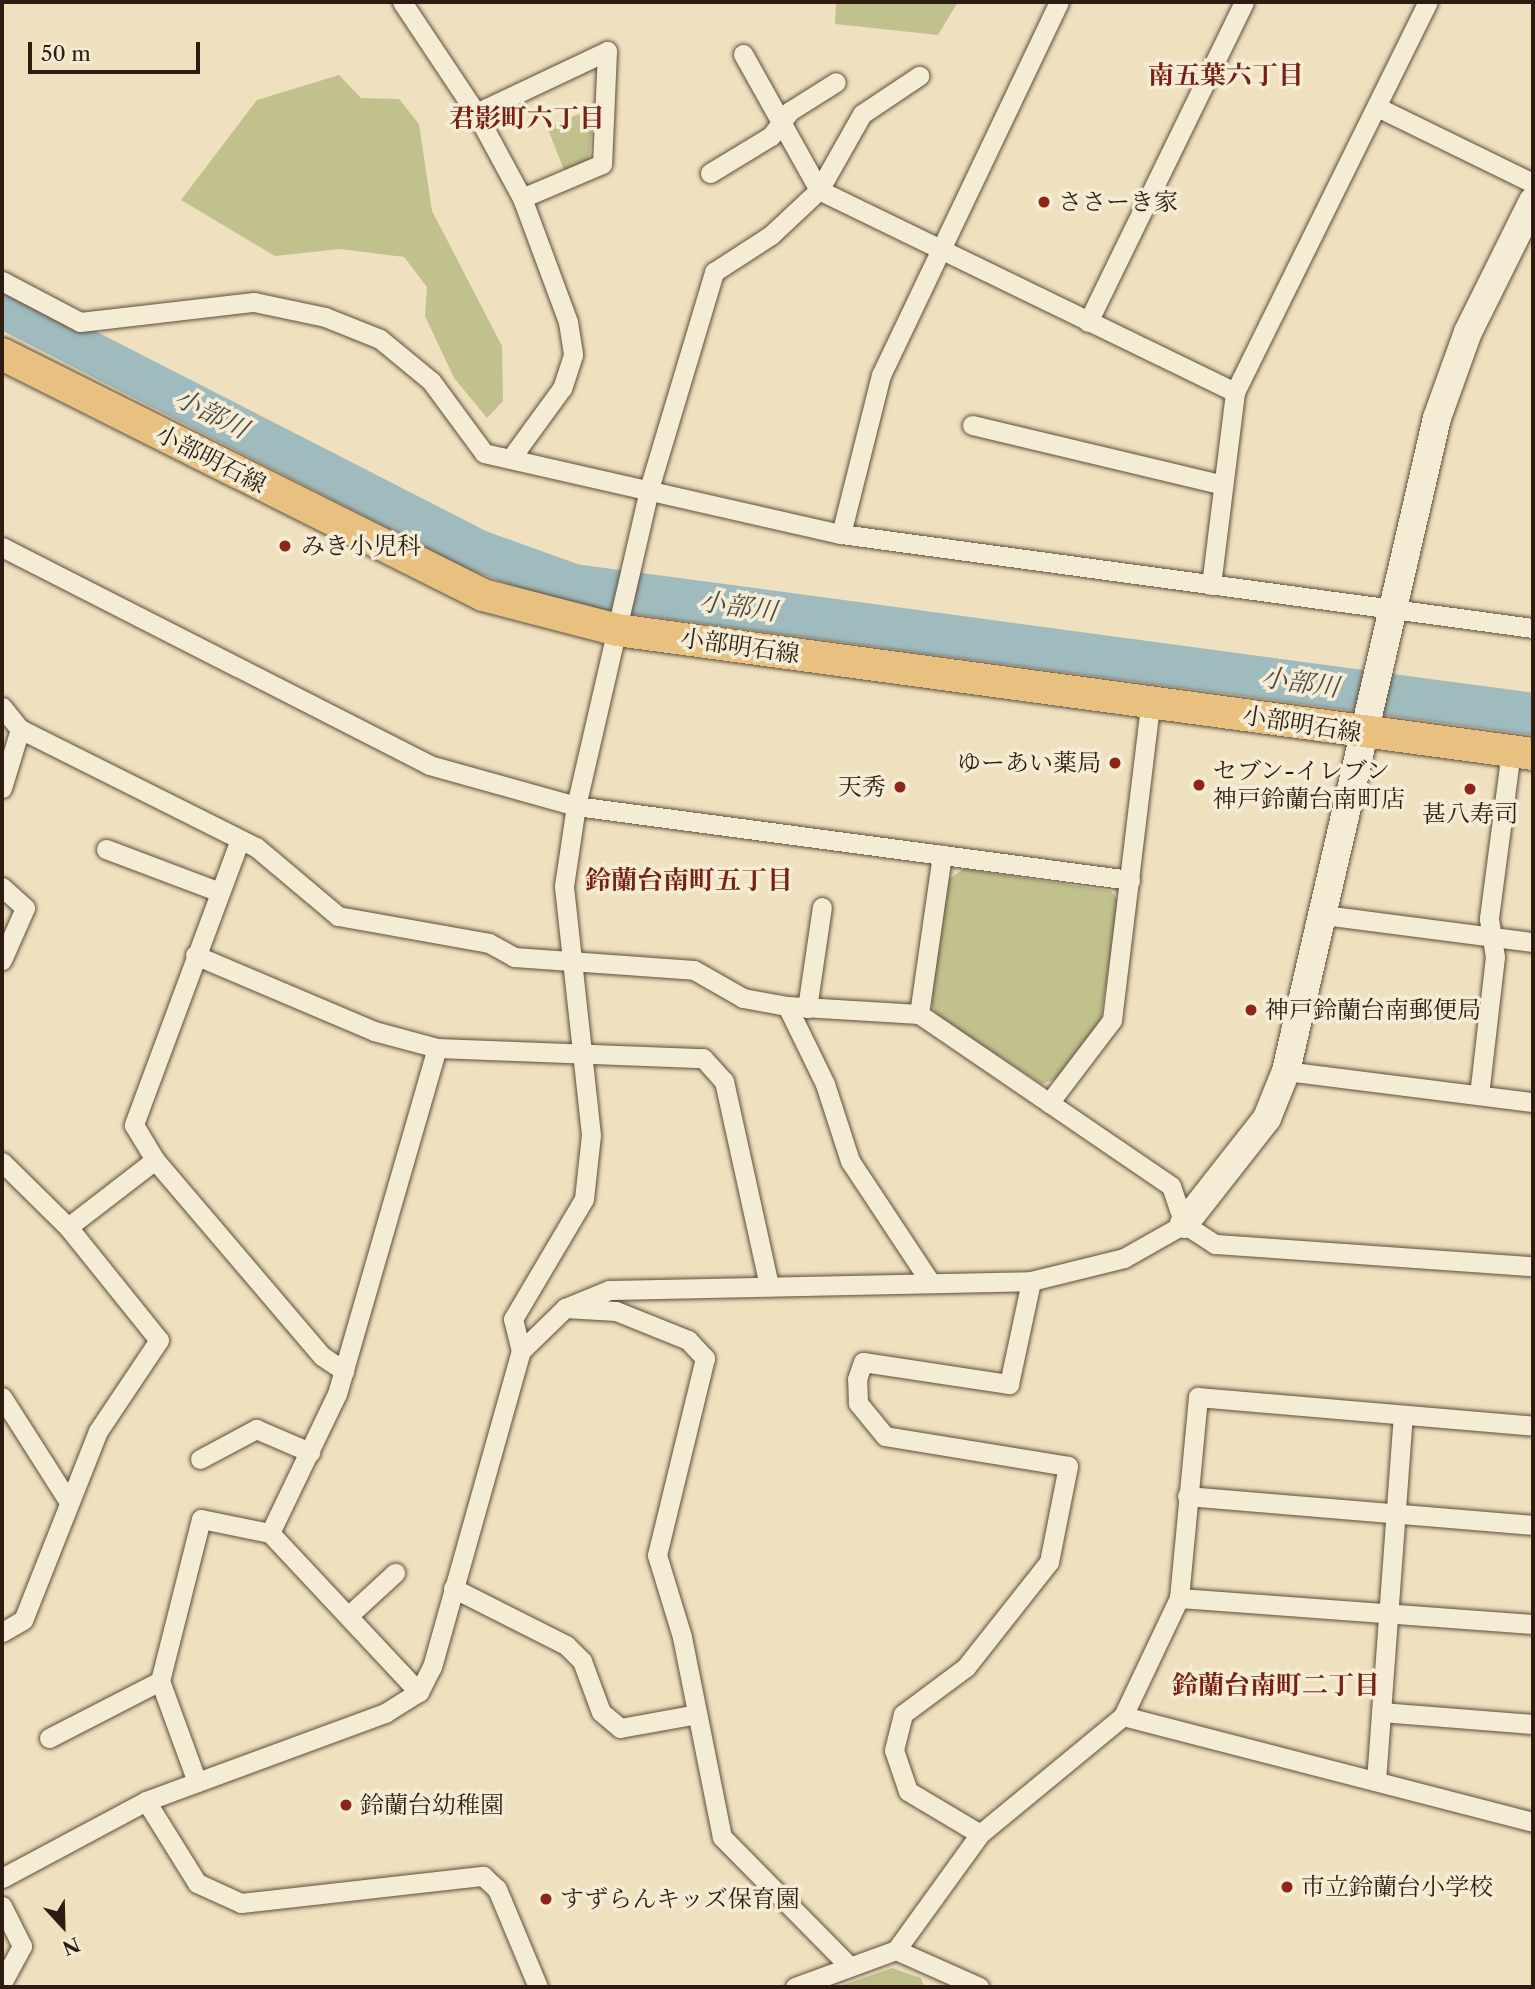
<!DOCTYPE html>
<meta charset="utf-8">
<style>
body{margin:0}
#map{position:relative;width:1535px;height:1989px;overflow:hidden;background:#efe1bf;font-family:"Libre Caslon Text","Noto Serif JP",serif}
div>[style]{position:absolute}
.green>*{inset:0;background:#c1c18d}
.river>*{height:42px;margin:-21px;padding:0 21px;transform-origin:21px;border-radius:21px;background:#9fbbbd}
.roads{filter:drop-shadow(0 0 2px #5f4d3c) drop-shadow(0 0 2px #5f4d3c)}
.street>*{height:19px;margin:-9.5px;padding:0 9.5px;transform-origin:9.5px;border-radius:9.5px;background:#f5ecd5}
.secondary>*{height:28px;margin:-14px;padding:0 14px;transform-origin:14px;border-radius:14px;background:#f5ecd5}
.primary>*{height:32px;margin:-16px;padding:0 16px;transform-origin:16px;border-radius:16px;background:#e8c080}
.dots>*{width:19px;height:19px;translate:-50% -50%;box-sizing:border-box;border:4px solid #f5ecd5;border-radius:50%}
span{translate:-50% -50%;white-space:nowrap;text-align:center;line-height:1.15;-webkit-text-stroke:7px #f5ecd5;paint-order:stroke}
.poi-label{font-size:24px;color:#2f1c10}
.left{translate:0 -50%;text-align:left}
.right{translate:-100% -50%;text-align:right}
.street-label{font-size:24px;color:#2f1c10}
.neighbourhood-label{font-size:26px;color:#7a1f14;font-weight:700}
.water-label{font-size:26px;color:#514c44;font-style:italic}
.frame{position:absolute;inset:0;border:4px solid #2f1c10;pointer-events:none}
.north{position:absolute;left:28px;top:1891px;width:70px;height:70px;-webkit-text-stroke:5px #f5ecd5;paint-order:stroke;rotate:158deg;font-size:19px;font-weight:700;line-height:28px;text-align:center;color:#2f1c10}
.north::after{content:'';display:block;margin:auto;width:24px;height:32px;background:#2f1c10;clip-path:polygon(50% 0,100% 100%,50% 72%,0 100%)}
.scale{position:absolute;left:28px;top:42px;width:172px;height:32px;box-sizing:border-box;border:4px solid #2f1c10;border-top:0;padding-left:9px;font-size:21px;line-height:24px;white-space:nowrap;color:#2f1c10;-webkit-text-stroke:5px #f5ecd5;paint-order:stroke}
</style>
<div id="map">
<div class="green">
<i style="clip-path:polygon(836px 2px,958px 2px,938px 35px,835px 24px)"></i>
<i style="clip-path:polygon(339px 75px,361px 98px,399px 99px,419px 124px,432px 211px,502px 346px,503px 401px,487px 418px,454px 378px,425px 316px,427px 287px,404px 257px,340px 249px,275px 256px,181px 200px,257px 100px)"></i>
<i style="clip-path:polygon(594px 108px,589px 160px,564px 170px,547px 127px)"></i>
<i style="clip-path:polygon(964px 869px,1111px 891px,1119px 902px,1100px 1023px,1056px 1079px,1042px 1084px,937px 1016px,930px 1001px,944px 882px)"></i>
<i style="clip-path:polygon(892px 1968px,921px 1978px,924px 1987px,837px 1987px)"></i>
</div>
<div class="river">
<i style="left:2px;top:307px;width:536px;rotate:27.09deg"></i>
<i style="left:479px;top:551px;width:101px;rotate:19.7deg"></i>
<i style="left:574px;top:585px;width:968px;rotate:7.66deg"></i>
</div>
<div class="roads">
<div class="street">
<i style="left:402px;top:2px;width:133px;rotate:56.3deg"></i>
<i style="left:476px;top:113px;width:97px;rotate:61.6deg"></i>
<i style="left:522px;top:198px;width:132px;rotate:69.6deg"></i>
<i style="left:568px;top:322px;width:33px;rotate:81deg"></i>
<i style="left:573px;top:355px;width:35px;rotate:108deg"></i>
<i style="left:562px;top:388px;width:87px;rotate:126.1deg"></i>
<i style="left:743px;top:54px;width:156px;rotate:60.8deg"></i>
<i style="left:819px;top:190px;width:462px;rotate:25.9deg"></i>
<i style="left:1377px;top:107px;width:174px;rotate:26deg"></i>
<i style="left:476px;top:113px;width:145px;rotate:-25.3deg"></i>
<i style="left:607px;top:51px;width:113px;rotate:92.5deg"></i>
<i style="left:602px;top:164px;width:87px;rotate:157deg"></i>
<i style="left:710px;top:173px;width:71px;rotate:-31.2deg"></i>
<i style="left:771px;top:136px;width:31px;rotate:-53deg"></i>
<i style="left:790px;top:111px;width:54px;rotate:-32.2deg"></i>
<i style="left:2px;top:281px;width:88px;rotate:27.7deg"></i>
<i style="left:80px;top:322px;width:175px;rotate:-6.6deg"></i>
<i style="left:254px;top:302px;width:73px;rotate:11.9deg"></i>
<i style="left:325px;top:317px;width:59px;rotate:21.8deg"></i>
<i style="left:380px;top:339px;width:66px;rotate:39.5deg"></i>
<i style="left:431px;top:381px;width:89px;rotate:53.6deg"></i>
<i style="left:484px;top:453px;width:366px;rotate:12.8deg"></i>
<i style="left:841px;top:534px;width:698px;rotate:7.74deg"></i>
<i style="left:1088px;top:322px;width:356px;rotate:-64deg"></i>
<i style="left:972px;top:425px;width:258px;rotate:13.4deg"></i>
<i style="left:841px;top:534px;width:164px;rotate:-75.9deg"></i>
<i style="left:881px;top:375px;width:413px;rotate:-64.5deg"></i>
<i style="left:2px;top:547px;width:479px;rotate:27deg"></i>
<i style="left:429px;top:765px;width:153px;rotate:15.6deg"></i>
<i style="left:576px;top:806px;width:559px;rotate:7.61deg"></i>
<i style="left:1211px;top:585px;width:194px;rotate:-82.9deg"></i>
<i style="left:1235px;top:392px;width:435px;rotate:-63.7deg"></i>
<i style="left:2px;top:707px;width:28px;rotate:51deg"></i>
<i style="left:20px;top:729px;width:264px;rotate:26.6deg"></i>
<i style="left:256px;top:847px;width:107px;rotate:40.1deg"></i>
<i style="left:338px;top:916px;width:153px;rotate:10.1deg"></i>
<i style="left:489px;top:943px;width:29px;rotate:29deg"></i>
<i style="left:514px;top:957px;width:180px;rotate:4.1deg"></i>
<i style="left:694px;top:970px;width:56px;rotate:29.7deg"></i>
<i style="left:743px;top:998px;width:45px;rotate:10.3deg"></i>
<i style="left:787px;top:1006px;width:132px;rotate:3.5deg"></i>
<i style="left:919px;top:1014px;width:305px;rotate:34.3deg"></i>
<i style="left:1171px;top:1186px;width:40px;rotate:71.1deg"></i>
<i style="left:1184px;top:1224px;width:37px;rotate:33deg"></i>
<i style="left:1215px;top:1244px;width:319px;rotate:4deg"></i>
<i style="left:2px;top:788px;width:62px;rotate:-73deg"></i>
<i style="left:239px;top:842px;width:302px;rotate:110.4deg"></i>
<i style="left:134px;top:1125px;width:41px;rotate:59deg"></i>
<i style="left:155px;top:1160px;width:257px;rotate:49.6deg"></i>
<i style="left:322px;top:1356px;width:27px;rotate:34deg"></i>
<i style="left:106px;top:849px;width:122px;rotate:20.7deg"></i>
<i style="left:2px;top:887px;width:31px;rotate:42deg"></i>
<i style="left:25px;top:908px;width:57px;rotate:113.9deg"></i>
<i style="left:1324px;top:915px;width:211px;rotate:7.4deg"></i>
<i style="left:195px;top:955px;width:194px;rotate:23deg"></i>
<i style="left:374px;top:1031px;width:65px;rotate:15.1deg"></i>
<i style="left:437px;top:1048px;width:266px;rotate:2.2deg"></i>
<i style="left:703px;top:1058px;width:31px;rotate:48deg"></i>
<i style="left:724px;top:1081px;width:210px;rotate:77.6deg"></i>
<i style="left:787px;top:1006px;width:87px;rotate:64deg"></i>
<i style="left:825px;top:1084px;width:81px;rotate:72deg"></i>
<i style="left:850px;top:1161px;width:145px;rotate:56.5deg"></i>
<i style="left:807px;top:1008px;width:102px;rotate:-81.6deg"></i>
<i style="left:919px;top:1014px;width:161px;rotate:-81.8deg"></i>
<i style="left:1286px;top:1071px;width:249px;rotate:7.2deg"></i>
<i style="left:1479px;top:1095px;width:139px;rotate:-83.4deg"></i>
<i style="left:1495px;top:957px;width:39px;rotate:-99deg"></i>
<i style="left:1489px;top:918px;width:168px;rotate:-82.5deg"></i>
<i style="left:1049px;top:1103px;width:104px;rotate:-52.8deg"></i>
<i style="left:1112px;top:1020px;width:322px;rotate:-83.1deg"></i>
<i style="left:2px;top:1162px;width:93px;rotate:44.6deg"></i>
<i style="left:68px;top:1227px;width:145px;rotate:51.2deg"></i>
<i style="left:159px;top:1340px;width:110px;rotate:123.8deg"></i>
<i style="left:98px;top:1431px;width:203px;rotate:111.6deg"></i>
<i style="left:23px;top:1620px;width:24px;rotate:150deg"></i>
<i style="left:68px;top:1227px;width:110px;rotate:-37.6deg"></i>
<i style="left:565px;top:1308px;width:51px;rotate:3.4deg"></i>
<i style="left:616px;top:1311px;width:78px;rotate:21.9deg"></i>
<i style="left:688px;top:1340px;width:25px;rotate:47deg"></i>
<i style="left:705px;top:1358px;width:203px;rotate:103.7deg"></i>
<i style="left:657px;top:1555px;width:86px;rotate:73deg"></i>
<i style="left:682px;top:1637px;width:204px;rotate:78.7deg"></i>
<i style="left:722px;top:1837px;width:182px;rotate:45.4deg"></i>
<i style="left:521px;top:1351px;width:62px;rotate:-44.3deg"></i>
<i style="left:565px;top:1308px;width:48px;rotate:-22.2deg"></i>
<i style="left:609px;top:1290px;width:422px;rotate:-1.2deg"></i>
<i style="left:1031px;top:1281px;width:96px;rotate:-13.9deg"></i>
<i style="left:1124px;top:1258px;width:69px;rotate:-29.5deg"></i>
<i style="left:2px;top:1397px;width:125px;rotate:57.5deg"></i>
<i style="left:200px;top:1459px;width:64px;rotate:-28.2deg"></i>
<i style="left:256px;top:1429px;width:59px;rotate:23.1deg"></i>
<i style="left:1187px;top:1496px;width:347px;rotate:4.8deg"></i>
<i style="left:270px;top:1533px;width:154px;rotate:-64.3deg"></i>
<i style="left:337px;top:1394px;width:360px;rotate:-73.9deg"></i>
<i style="left:453px;top:1588px;width:127px;rotate:26.8deg"></i>
<i style="left:566px;top:1645px;width:23px;rotate:45deg"></i>
<i style="left:582px;top:1661px;width:54px;rotate:69.6deg"></i>
<i style="left:601px;top:1712px;width:25px;rotate:40deg"></i>
<i style="left:620px;top:1728px;width:78px;rotate:-10.3deg"></i>
<i style="left:1179px;top:1598px;width:355px;rotate:4.2deg"></i>
<i style="left:348px;top:1616px;width:64px;rotate:-42.5deg"></i>
<i style="left:1381px;top:1712px;width:152px;rotate:4.5deg"></i>
<i style="left:1123px;top:1716px;width:423px;rotate:14.5deg"></i>
<i style="left:49px;top:1738px;width:125px;rotate:-27.2deg"></i>
<i style="left:1376px;top:1781px;width:367px;rotate:-85.8deg"></i>
<i style="left:197px;top:1782px;width:108px;rotate:-110.1deg"></i>
<i style="left:160px;top:1681px;width:167px;rotate:-75.8deg"></i>
<i style="left:201px;top:1519px;width:70px;rotate:11.5deg"></i>
<i style="left:270px;top:1533px;width:218px;rotate:46.9deg"></i>
<i style="left:146px;top:1801px;width:97px;rotate:58.1deg"></i>
<i style="left:197px;top:1883px;width:48px;rotate:24.4deg"></i>
<i style="left:241px;top:1903px;width:244px;rotate:-6.4deg"></i>
<i style="left:483px;top:1876px;width:19px;rotate:43deg"></i>
<i style="left:497px;top:1889px;width:106px;rotate:67.3deg"></i>
<i style="left:980px;top:1834px;width:84px;rotate:-149.2deg"></i>
<i style="left:908px;top:1791px;width:43px;rotate:-108.9deg"></i>
<i style="left:894px;top:1750px;width:37px;rotate:-76deg"></i>
<i style="left:903px;top:1714px;width:79px;rotate:-36.7deg"></i>
<i style="left:966px;top:1667px;width:134px;rotate:-51.7deg"></i>
<i style="left:1049px;top:1562px;width:98px;rotate:-78.8deg"></i>
<i style="left:1068px;top:1466px;width:185px;rotate:-170.7deg"></i>
<i style="left:885px;top:1436px;width:43px;rotate:-129.3deg"></i>
<i style="left:858px;top:1403px;width:24px;rotate:-92deg"></i>
<i style="left:857px;top:1379px;width:18px;rotate:-71deg"></i>
<i style="left:863px;top:1362px;width:148px;rotate:8.6deg"></i>
<i style="left:1009px;top:1384px;width:105px;rotate:-77.9deg"></i>
<i style="left:2px;top:1878px;width:163px;rotate:-28.1deg"></i>
<i style="left:146px;top:1801px;width:255px;rotate:-20.2deg"></i>
<i style="left:385px;top:1713px;width:40px;rotate:-32deg"></i>
<i style="left:419px;top:1692px;width:28px;rotate:-63deg"></i>
<i style="left:432px;top:1667px;width:328px;rotate:-74.3deg"></i>
<i style="left:521px;top:1351px;width:33px;rotate:-104deg"></i>
<i style="left:513px;top:1319px;width:139px;rotate:-59.4deg"></i>
<i style="left:584px;top:1199px;width:64px;rotate:-83.8deg"></i>
<i style="left:591px;top:1135px;width:250px;rotate:-96.2deg"></i>
<i style="left:564px;top:886px;width:81px;rotate:-81.5deg"></i>
<i style="left:576px;top:806px;width:325px;rotate:-77deg"></i>
<i style="left:649px;top:489px;width:227px;rotate:-73.3deg"></i>
<i style="left:714px;top:272px;width:68px;rotate:-33deg"></i>
<i style="left:771px;top:235px;width:66px;rotate:-43.2deg"></i>
<i style="left:819px;top:190px;width:87px;rotate:-60.5deg"></i>
<i style="left:862px;top:114px;width:69px;rotate:-33.7deg"></i>
<i style="left:2px;top:1906px;width:45px;rotate:63.4deg"></i>
<i style="left:22px;top:1946px;width:42px;rotate:118.4deg"></i>
<i style="left:896px;top:1950px;width:91px;rotate:24deg"></i>
<i style="left:795px;top:1987px;width:108px;rotate:-20.1deg"></i>
<i style="left:896px;top:1950px;width:143px;rotate:-54.1deg"></i>
<i style="left:980px;top:1834px;width:185px;rotate:-39.5deg"></i>
<i style="left:1123px;top:1716px;width:131px;rotate:-64.6deg"></i>
<i style="left:1179px;top:1598px;width:202px;rotate:-84.6deg"></i>
<i style="left:1198px;top:1397px;width:336px;rotate:4.9deg"></i>
</div>
<div class="secondary">
<i style="left:1184px;top:1224px;width:135px;rotate:-51.9deg"></i>
<i style="left:1267px;top:1118px;width:51px;rotate:-68deg"></i>
<i style="left:1286px;top:1071px;width:670px;rotate:-76.98deg"></i>
<i style="left:1437px;top:418px;width:91px;rotate:-70.2deg"></i>
<i style="left:1468px;top:332px;width:146px;rotate:-63.6deg"></i>
</div>
<div class="primary">
<i style="left:2px;top:354px;width:538px;rotate:26.61deg"></i>
<i style="left:483px;top:595px;width:138px;rotate:14.6deg"></i>
<i style="left:617px;top:630px;width:924px;rotate:7.71deg"></i>
</div>
</div>
<div class="dots">
<i style="left:1044px;top:202px;background:#8f2418"></i>
<i style="left:285px;top:546px;background:#8f2418"></i>
<i style="left:1115px;top:763px;background:#8f2418"></i>
<i style="left:1199px;top:785px;background:#8f2418"></i>
<i style="left:900px;top:787px;background:#8f2418"></i>
<i style="left:1470px;top:789px;background:#8f2418"></i>
<i style="left:1251px;top:1010px;background:#8f2418"></i>
<i style="left:346px;top:1805px;background:#8f2418"></i>
<i style="left:1287px;top:1887px;background:#8f2418"></i>
<i style="left:546px;top:1899px;background:#8f2418"></i>
</div>
<div class="poi-label">
<span class="left" style="left:1058px;top:202px">ささーき家</span>
<span class="left" style="left:301px;top:546px">みき小児科</span>
<span class="right" style="left:1101px;top:763px">ゆーあい薬局</span>
<span class="left" style="left:1213px;top:785px">セブン-イレブン<br>神戸鈴蘭台南町店</span>
<span class="right" style="left:886px;top:787px">天秀</span>
<span style="left:1470px;top:814px">甚八寿司</span>
<span class="left" style="left:1265px;top:1010px">神戸鈴蘭台南郵便局</span>
<span class="left" style="left:360px;top:1805px">鈴蘭台幼稚園</span>
<span class="left" style="left:1301px;top:1887px">市立鈴蘭台小学校</span>
<span class="left" style="left:560px;top:1899px">すずらんキッズ保育園</span>
</div>
<div class="street-label">
<span style="left:211px;top:459px;rotate:27deg">小部明石線</span>
<span style="left:740px;top:646px;rotate:8deg">小部明石線</span>
<span style="left:1302px;top:724px;rotate:9deg">小部明石線</span>
</div>
<div class="neighbourhood-label">
<span style="left:1226px;top:76px">南五葉六丁目</span>
<span style="left:527px;top:119px">君影町六丁目</span>
<span style="left:689px;top:881px">鈴蘭台南町五丁目</span>
<span style="left:1276px;top:1686px">鈴蘭台南町二丁目</span>
</div>
<div class="water-label">
<span style="left:211px;top:414px;rotate:27deg">小部川</span>
<span style="left:738px;top:607px;rotate:8deg">小部川</span>
<span style="left:1300px;top:683px;rotate:8deg">小部川</span>
</div>
<div class="frame"></div>
<div class="north">N</div>
<div class="scale">50 m</div>
</div>
